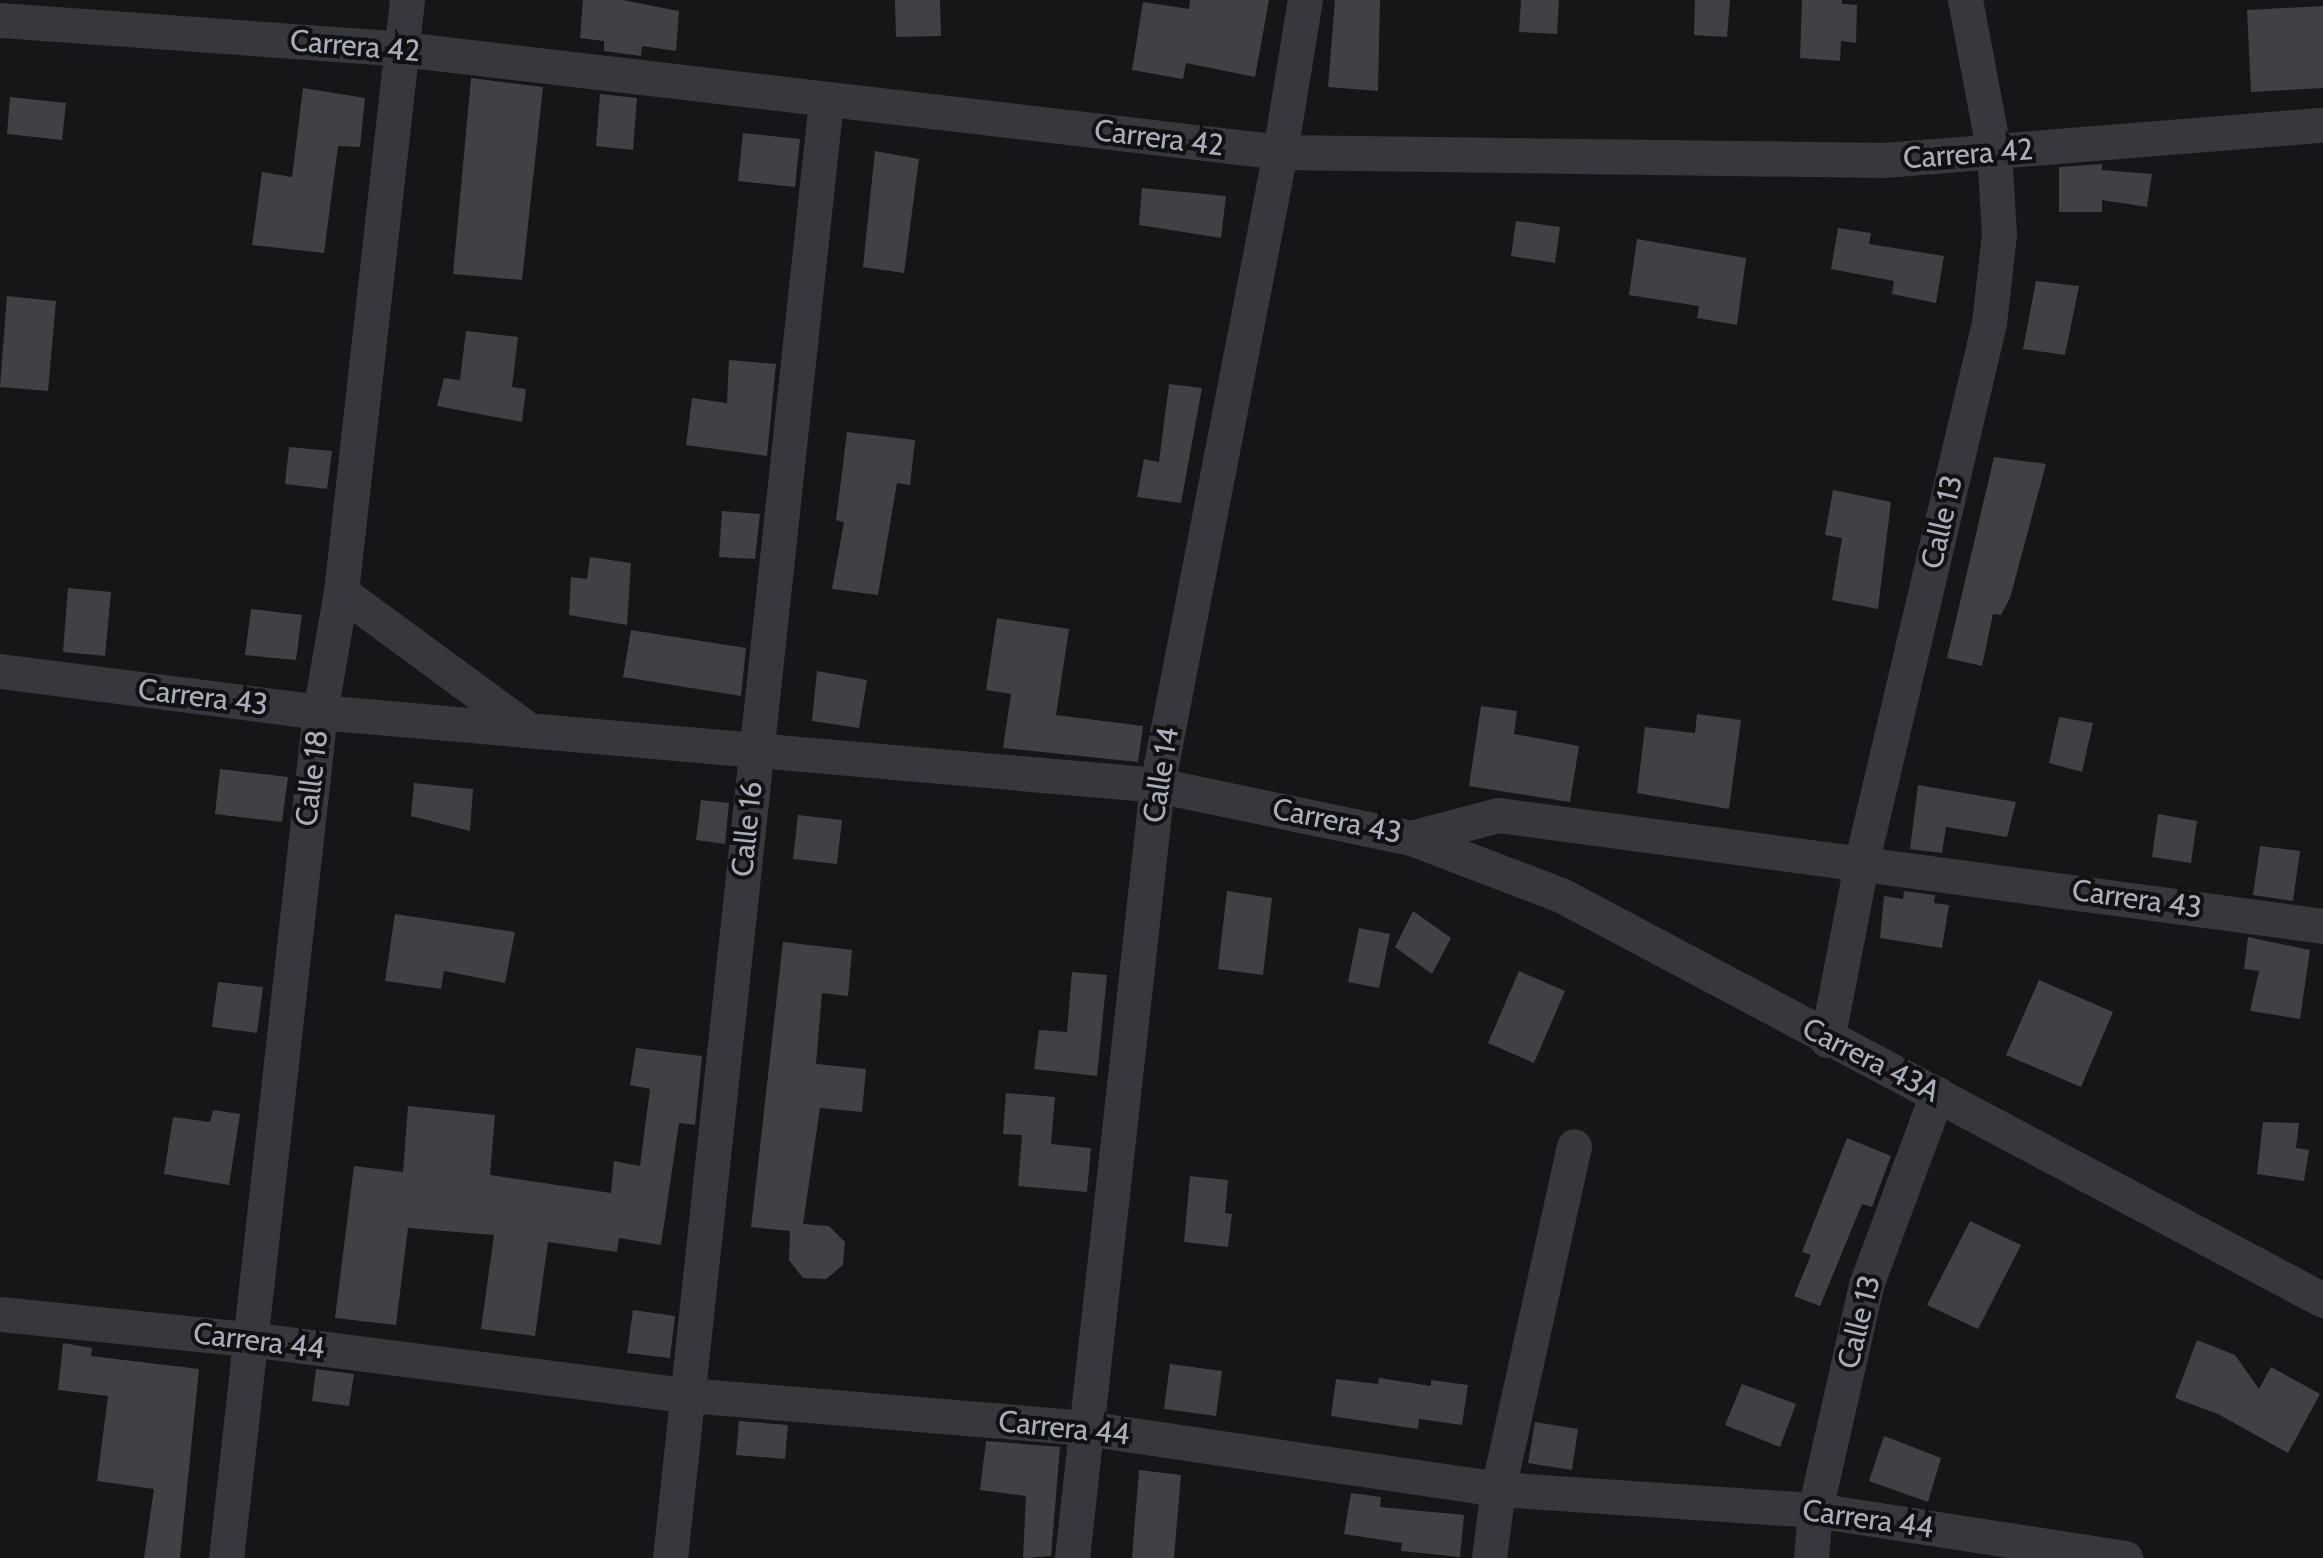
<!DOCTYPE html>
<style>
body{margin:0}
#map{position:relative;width:2323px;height:1558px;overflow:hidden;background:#161618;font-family:Cabin,sans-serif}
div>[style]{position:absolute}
.building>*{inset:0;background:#404145}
.street>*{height:35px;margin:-17.5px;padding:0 17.5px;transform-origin:17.5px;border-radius:17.5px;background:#37383d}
span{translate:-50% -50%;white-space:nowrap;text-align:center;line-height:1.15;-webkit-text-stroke:8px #111113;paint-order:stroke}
.street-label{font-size:30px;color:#a8adb8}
</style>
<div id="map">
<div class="building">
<i style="clip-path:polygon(583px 0,622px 0,679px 11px,676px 51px,642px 46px,641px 56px,604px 51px,604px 41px,580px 38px)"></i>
<i style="clip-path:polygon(895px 0,940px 0,941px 36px,896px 37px)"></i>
<i style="clip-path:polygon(1190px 0,1269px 0,1255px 77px,1186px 63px,1183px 79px,1132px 70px,1143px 2px,1189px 9px)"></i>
<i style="clip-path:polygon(1335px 0,1380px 0,1378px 91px,1328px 87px)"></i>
<i style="clip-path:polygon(1521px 0,1559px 0,1557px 34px,1519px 32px)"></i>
<i style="clip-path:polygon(1695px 0,1730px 0,1727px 37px,1694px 35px)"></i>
<i style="clip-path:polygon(1802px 0,1842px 0,1842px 4px,1857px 5px,1856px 43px,1841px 41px,1840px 61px,1800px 58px)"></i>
<i style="clip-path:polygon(2323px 6px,2323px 88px,2251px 92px,2247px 10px)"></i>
<i style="clip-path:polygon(471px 78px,543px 87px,522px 280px,453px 274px)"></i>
<i style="clip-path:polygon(303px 88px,365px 98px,360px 147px,338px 146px,324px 253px,252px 245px,262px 172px,292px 177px)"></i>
<i style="clip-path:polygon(600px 94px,637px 98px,633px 150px,596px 146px)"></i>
<i style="clip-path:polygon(10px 97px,66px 103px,62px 140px,7px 134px)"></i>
<i style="clip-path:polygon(743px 133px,800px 139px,795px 187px,738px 181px)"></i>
<i style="clip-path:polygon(875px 151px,919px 159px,904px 273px,863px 267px)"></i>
<i style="clip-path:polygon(2102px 164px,2102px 170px,2152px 174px,2147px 207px,2102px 200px,2102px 212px,2059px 212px,2059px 167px)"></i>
<i style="clip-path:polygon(1142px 188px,1226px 196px,1221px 238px,1139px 225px)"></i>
<i style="clip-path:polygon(1516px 221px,1560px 227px,1555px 263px,1511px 256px)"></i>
<i style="clip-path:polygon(1838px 228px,1871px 233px,1869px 244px,1944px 256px,1936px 303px,1892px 294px,1894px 281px,1831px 269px)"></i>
<i style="clip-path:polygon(1637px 239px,1746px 258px,1737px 325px,1697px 318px,1699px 306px,1629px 295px)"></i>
<i style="clip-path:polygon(2036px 281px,2079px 286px,2065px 355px,2023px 349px)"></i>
<i style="clip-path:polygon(7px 296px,56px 301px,48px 391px,0 387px)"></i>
<i style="clip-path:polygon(466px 331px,518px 337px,512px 387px,526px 389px,522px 422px,437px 406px,444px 378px,460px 380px)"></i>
<i style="clip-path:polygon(729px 360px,776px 364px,767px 456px,686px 445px,692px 398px,727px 403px)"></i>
<i style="clip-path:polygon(1169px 384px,1202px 388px,1181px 503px,1137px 497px,1144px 459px,1159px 462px)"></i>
<i style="clip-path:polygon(847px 432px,915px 440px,910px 485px,897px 483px,878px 595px,832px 589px,844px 522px,836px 520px)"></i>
<i style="clip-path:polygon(289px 447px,332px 451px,327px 489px,285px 484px)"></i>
<i style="clip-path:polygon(1994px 457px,2046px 464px,2010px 598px,2001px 615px,1993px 614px,1982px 666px,1947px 658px)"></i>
<i style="clip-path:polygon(1833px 490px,1891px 502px,1878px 609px,1832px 600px,1842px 538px,1825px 535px)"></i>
<i style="clip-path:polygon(722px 511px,760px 514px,755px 559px,719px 557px)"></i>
<i style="clip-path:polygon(590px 557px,631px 563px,627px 625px,569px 615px,571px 577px,587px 579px)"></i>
<i style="clip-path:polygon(68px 588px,111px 592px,105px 656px,63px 652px)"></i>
<i style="clip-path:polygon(251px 609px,302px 615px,296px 660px,245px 655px)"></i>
<i style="clip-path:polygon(997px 618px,1069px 629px,1056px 715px,1143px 726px,1138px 762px,1003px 748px,1011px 694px,986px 690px)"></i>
<i style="clip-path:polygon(631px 630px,746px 648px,741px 696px,623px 677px)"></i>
<i style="clip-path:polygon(817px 671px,867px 680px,859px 728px,812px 721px)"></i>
<i style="clip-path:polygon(1481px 706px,1517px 711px,1514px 734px,1579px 746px,1570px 802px,1469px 786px)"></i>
<i style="clip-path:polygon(1697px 714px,1741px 720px,1729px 809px,1637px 793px,1645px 727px,1695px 733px)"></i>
<i style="clip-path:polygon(2059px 717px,2093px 723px,2082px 772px,2049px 763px)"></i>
<i style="clip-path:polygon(220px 769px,288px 777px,282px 822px,215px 814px)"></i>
<i style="clip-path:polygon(414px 783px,473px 789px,470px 831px,411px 816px)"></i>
<i style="clip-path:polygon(1918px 785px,2016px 802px,2007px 837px,1946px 827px,1942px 853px,1910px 849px)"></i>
<i style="clip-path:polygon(701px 800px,729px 803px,725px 844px,696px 840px)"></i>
<i style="clip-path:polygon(2158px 814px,2197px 821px,2191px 863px,2152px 857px)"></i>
<i style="clip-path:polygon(798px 815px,842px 820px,837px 864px,793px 859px)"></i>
<i style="clip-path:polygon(2260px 846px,2300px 851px,2293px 901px,2253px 895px)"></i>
<i style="clip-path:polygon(1227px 891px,1272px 898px,1263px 975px,1218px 969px)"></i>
<i style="clip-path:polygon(1904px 891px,1935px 895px,1934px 903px,1949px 905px,1942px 948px,1880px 938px,1884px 896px,1903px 899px)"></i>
<i style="clip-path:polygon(1413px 911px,1451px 938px,1432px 974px,1395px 947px)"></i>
<i style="clip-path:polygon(395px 914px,515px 932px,505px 983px,444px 971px,441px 989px,385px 981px)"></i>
<i style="clip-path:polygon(1359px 928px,1390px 934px,1379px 988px,1348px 982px)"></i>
<i style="clip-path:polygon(2248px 937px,2310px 950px,2300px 1019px,2250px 1011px,2259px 971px,2244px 969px)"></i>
<i style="clip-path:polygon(783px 942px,852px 950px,848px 996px,822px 993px,816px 1064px,866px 1069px,862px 1112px,820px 1108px,803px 1224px,829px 1226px,845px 1242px,843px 1265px,826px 1279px,803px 1278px,789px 1260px,790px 1231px,751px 1227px)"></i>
<i style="clip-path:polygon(1519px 971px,1565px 991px,1534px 1063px,1488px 1043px)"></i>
<i style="clip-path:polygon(1072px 972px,1107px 975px,1097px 1076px,1034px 1069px,1039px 1030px,1067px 1032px)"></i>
<i style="clip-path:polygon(2039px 980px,2113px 1012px,2081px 1087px,2006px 1055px)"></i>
<i style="clip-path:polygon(218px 982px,263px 987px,257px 1033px,212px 1027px)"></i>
<i style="clip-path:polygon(636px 1048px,702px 1056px,695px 1125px,679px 1123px,661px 1245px,619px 1238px,617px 1252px,548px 1242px,535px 1336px,481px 1329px,494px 1235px,408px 1228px,396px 1325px,335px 1318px,354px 1166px,403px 1172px,408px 1106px,495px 1115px,490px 1175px,611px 1193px,614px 1161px,640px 1166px,650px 1089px,630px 1085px)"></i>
<i style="clip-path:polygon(1006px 1093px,1055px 1097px,1051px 1144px,1091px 1148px,1087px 1192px,1018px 1186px,1022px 1135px,1003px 1134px)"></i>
<i style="clip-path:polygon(213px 1110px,240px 1114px,229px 1185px,164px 1174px,173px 1117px,210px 1122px)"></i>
<i style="clip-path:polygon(2263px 1122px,2299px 1123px,2296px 1148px,2309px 1150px,2304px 1181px,2257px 1174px)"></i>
<i style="clip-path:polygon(1847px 1138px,1891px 1156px,1872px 1207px,1862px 1204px,1820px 1306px,1794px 1296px,1811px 1255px,1802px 1252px)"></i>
<i style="clip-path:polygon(1190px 1176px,1228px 1180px,1225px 1213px,1232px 1214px,1228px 1247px,1184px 1242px)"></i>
<i style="clip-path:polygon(1970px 1221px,2021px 1245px,1978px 1329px,1927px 1305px)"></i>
<i style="clip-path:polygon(633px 1310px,675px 1316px,670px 1358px,627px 1353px)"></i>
<i style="clip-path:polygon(2197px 1340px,2235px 1355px,2259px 1389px,2271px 1367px,2320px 1394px,2288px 1453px,2218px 1414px,2175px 1398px)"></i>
<i style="clip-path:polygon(63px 1343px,92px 1348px,91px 1356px,199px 1369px,180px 1558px,144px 1558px,154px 1489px,97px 1481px,108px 1396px,58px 1390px)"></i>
<i style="clip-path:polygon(1170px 1364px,1222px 1371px,1216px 1416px,1164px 1409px)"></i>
<i style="clip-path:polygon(316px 1369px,354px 1374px,349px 1406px,312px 1401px)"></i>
<i style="clip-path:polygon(1379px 1378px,1431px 1386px,1431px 1380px,1468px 1385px,1462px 1425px,1419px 1419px,1418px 1429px,1331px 1416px,1336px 1379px,1378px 1384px)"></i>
<i style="clip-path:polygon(1742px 1384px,1796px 1404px,1780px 1447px,1725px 1425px)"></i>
<i style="clip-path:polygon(739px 1421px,788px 1425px,785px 1459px,736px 1455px)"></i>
<i style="clip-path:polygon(1535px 1422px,1578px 1429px,1572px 1470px,1528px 1463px)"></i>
<i style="clip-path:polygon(1884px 1436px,1941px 1458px,1928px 1502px,1869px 1481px)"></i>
<i style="clip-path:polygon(986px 1441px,1060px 1447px,1051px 1556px,1023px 1558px,1026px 1496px,980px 1490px)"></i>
<i style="clip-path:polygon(1139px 1470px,1181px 1475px,1174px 1558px,1132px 1558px)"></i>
<i style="clip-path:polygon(1351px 1493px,1381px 1497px,1380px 1507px,1464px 1515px,1460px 1557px,1401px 1551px,1402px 1543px,1344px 1534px)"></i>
</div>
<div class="street">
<i style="left:0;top:20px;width:403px;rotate:4.1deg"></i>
<i style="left:402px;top:49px;width:884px;rotate:6.69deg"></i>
<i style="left:1280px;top:152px;width:604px;rotate:0.76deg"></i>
<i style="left:1884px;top:160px;width:440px;rotate:-4.6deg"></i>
<i style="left:341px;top:592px;width:228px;rotate:36.3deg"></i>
<i style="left:0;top:671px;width:323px;rotate:7.3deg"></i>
<i style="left:320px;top:712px;width:840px;rotate:4.98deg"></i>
<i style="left:1157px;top:785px;width:259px;rotate:11.8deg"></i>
<i style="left:1411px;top:838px;width:90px;rotate:-14.8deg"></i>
<i style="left:1498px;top:815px;width:832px;rotate:7.66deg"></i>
<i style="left:1411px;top:838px;width:160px;rotate:20.8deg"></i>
<i style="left:1561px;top:895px;width:863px;rotate:27.99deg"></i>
<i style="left:1827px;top:1040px;width:183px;rotate:-79deg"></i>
<i style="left:1862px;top:860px;width:552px;rotate:-76.69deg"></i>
<i style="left:1989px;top:323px;width:90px;rotate:-83.6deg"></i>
<i style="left:1999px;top:234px;width:81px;rotate:-93.5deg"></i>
<i style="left:1994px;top:153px;width:156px;rotate:-100.7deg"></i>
<i style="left:0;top:1314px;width:249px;rotate:5.8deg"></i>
<i style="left:248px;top:1339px;width:443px;rotate:7.3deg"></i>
<i style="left:687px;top:1395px;width:399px;rotate:4.7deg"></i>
<i style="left:1085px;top:1428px;width:417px;rotate:8.4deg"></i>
<i style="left:1498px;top:1489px;width:318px;rotate:3.8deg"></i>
<i style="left:1815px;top:1510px;width:314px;rotate:8.8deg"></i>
<i style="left:226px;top:1558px;width:851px;rotate:-83.66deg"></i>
<i style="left:320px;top:712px;width:122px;rotate:-80.1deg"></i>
<i style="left:341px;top:592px;width:596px;rotate:-83.64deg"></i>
<i style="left:670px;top:1558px;width:1466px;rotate:-83.89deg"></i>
<i style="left:1072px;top:1558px;width:778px;rotate:-83.72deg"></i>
<i style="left:1157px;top:785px;width:645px;rotate:-79deg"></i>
<i style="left:1280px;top:152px;width:154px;rotate:-80.7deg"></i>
<i style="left:1489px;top:1558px;width:70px;rotate:-82.6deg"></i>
<i style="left:1498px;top:1489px;width:351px;rotate:-77.5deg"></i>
<i style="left:1811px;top:1558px;width:48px;rotate:-85.2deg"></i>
<i style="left:1815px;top:1510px;width:231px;rotate:-77.2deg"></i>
<i style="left:1866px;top:1285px;width:204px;rotate:-69.6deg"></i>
</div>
<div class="street-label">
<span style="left:355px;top:46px;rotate:5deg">Carrera 42</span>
<span style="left:1159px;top:138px;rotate:7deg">Carrera 42</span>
<span style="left:1968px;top:154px;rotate:-4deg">Carrera 42</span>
<span style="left:1942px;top:522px;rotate:-77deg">Calle 13</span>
<span style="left:203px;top:697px;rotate:7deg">Carrera 43</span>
<span style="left:1161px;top:775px;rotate:-81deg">Calle 14</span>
<span style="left:312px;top:778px;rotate:-83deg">Calle 18</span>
<span style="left:1337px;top:821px;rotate:11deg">Carrera 43</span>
<span style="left:747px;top:829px;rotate:-84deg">Calle 16</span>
<span style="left:2137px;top:899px;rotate:8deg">Carrera 43</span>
<span style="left:1871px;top:1060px;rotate:27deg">Carrera 43A</span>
<span style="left:1859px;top:1322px;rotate:-76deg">Calle 13</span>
<span style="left:259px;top:1341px;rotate:7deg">Carrera 44</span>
<span style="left:1064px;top:1428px;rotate:6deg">Carrera 44</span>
<span style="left:1868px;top:1519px;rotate:8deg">Carrera 44</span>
</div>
</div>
